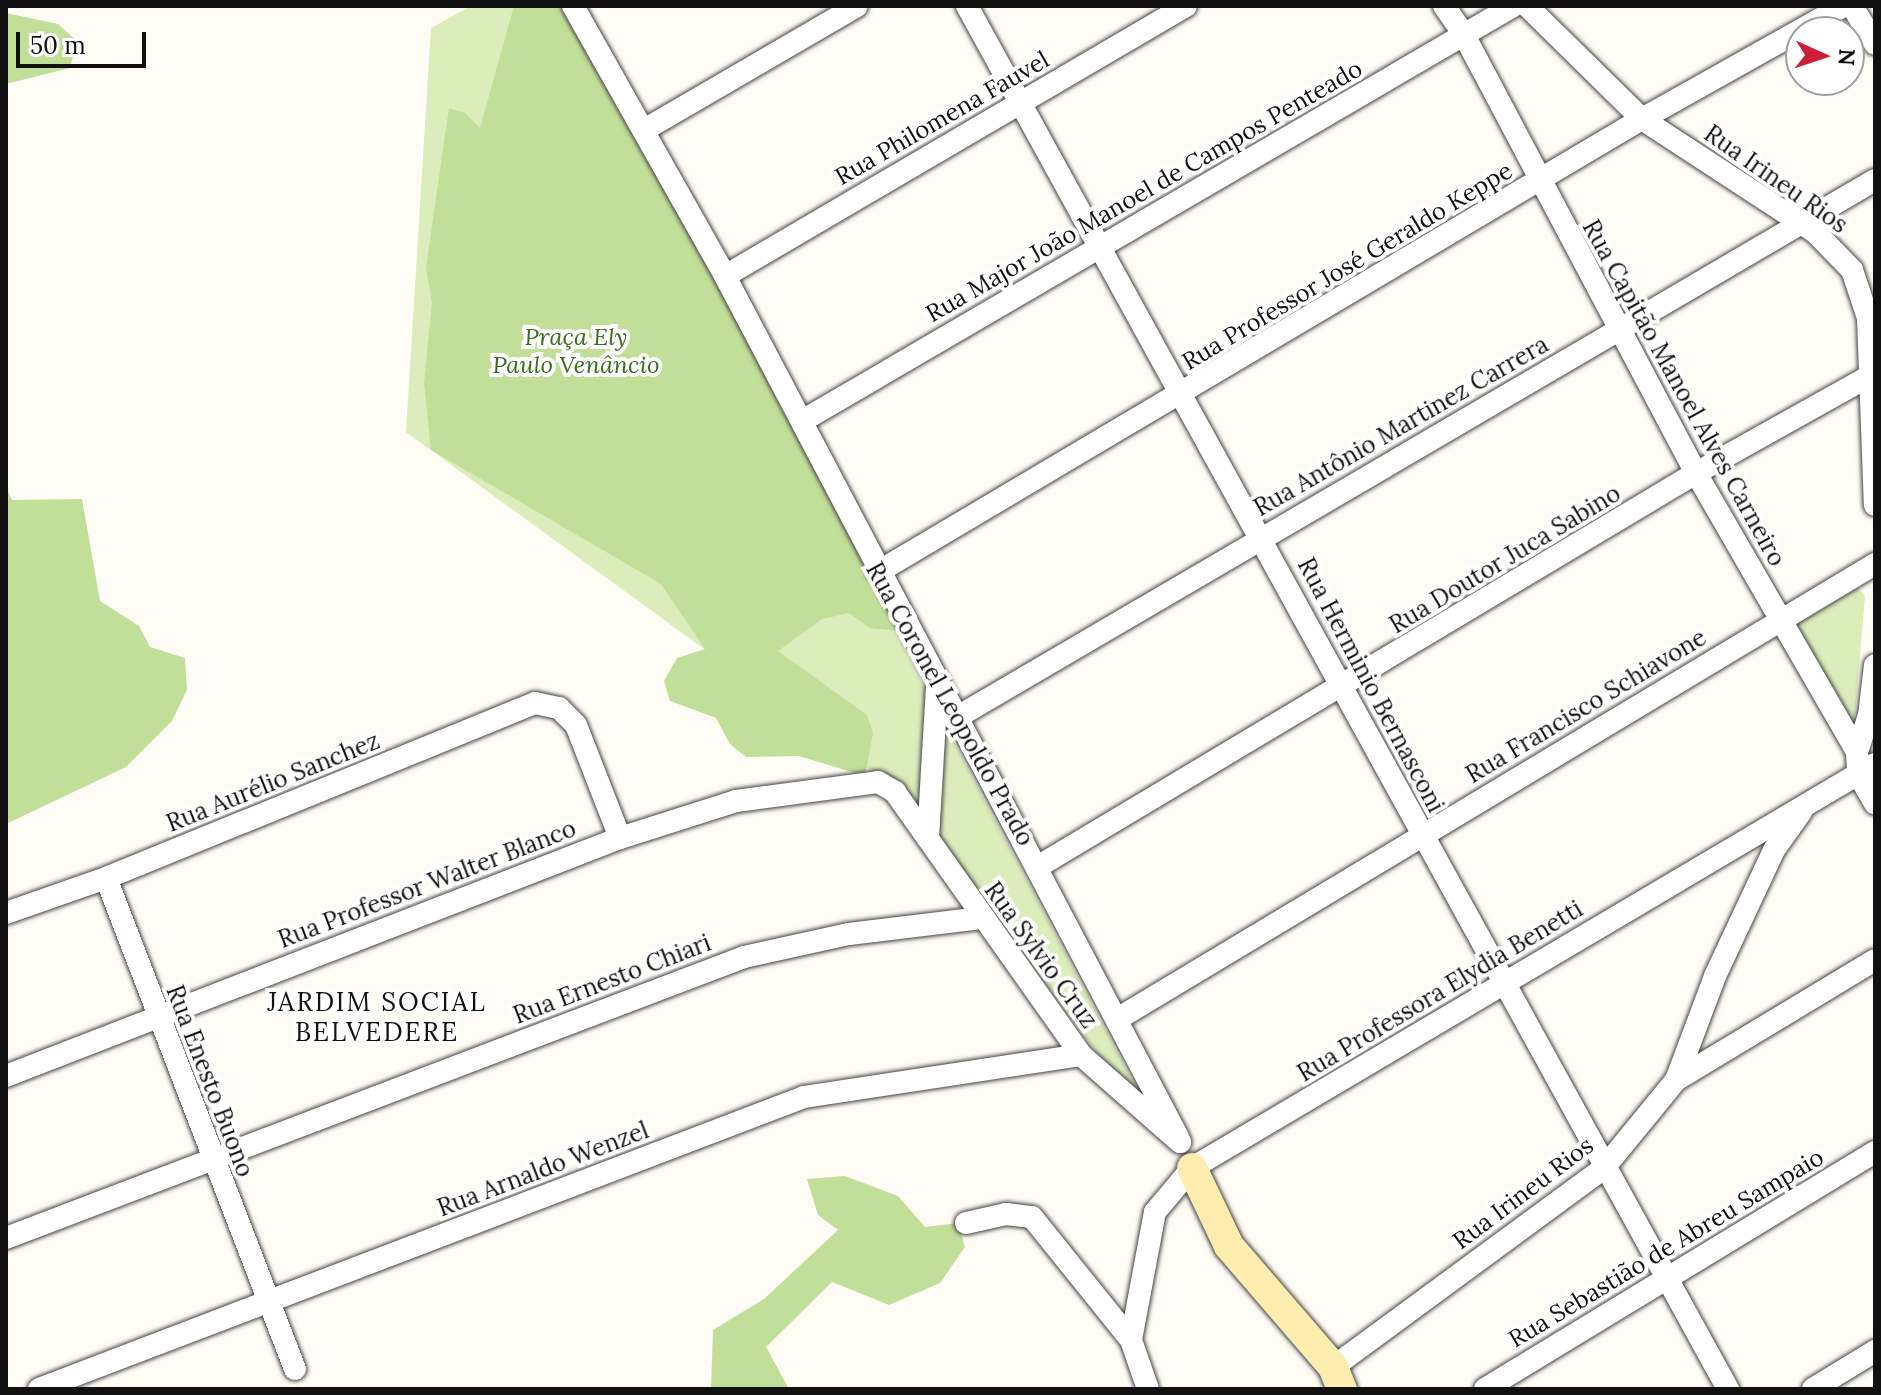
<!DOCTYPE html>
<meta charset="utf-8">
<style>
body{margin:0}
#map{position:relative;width:1881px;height:1395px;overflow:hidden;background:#fffcf5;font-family:Lora,serif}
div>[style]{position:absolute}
.green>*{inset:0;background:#dbedbb}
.forest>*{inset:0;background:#c1df99}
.roads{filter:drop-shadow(0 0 2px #444) drop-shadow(0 0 2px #444)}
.street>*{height:22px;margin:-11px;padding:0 11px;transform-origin:11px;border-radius:11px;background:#fff}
.secondary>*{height:30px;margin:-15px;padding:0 15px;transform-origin:15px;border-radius:15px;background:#ffedb0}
span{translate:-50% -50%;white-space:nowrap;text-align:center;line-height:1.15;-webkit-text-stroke:8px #fff;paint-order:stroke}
.street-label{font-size:24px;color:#111}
.park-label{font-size:24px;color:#376e1b;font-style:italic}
.neighbourhood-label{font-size:26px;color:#111;letter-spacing:2px}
.frame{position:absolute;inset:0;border:8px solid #111;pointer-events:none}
.north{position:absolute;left:1785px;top:16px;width:80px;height:80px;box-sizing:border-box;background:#fff;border:2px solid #a0a0a0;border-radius:50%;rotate:93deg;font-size:22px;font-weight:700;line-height:32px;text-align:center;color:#111}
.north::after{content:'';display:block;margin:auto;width:28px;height:36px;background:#cb1f3c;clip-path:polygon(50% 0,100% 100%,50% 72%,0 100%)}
.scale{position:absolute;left:16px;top:32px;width:130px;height:36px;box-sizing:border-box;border:4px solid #111;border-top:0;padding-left:10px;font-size:24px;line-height:28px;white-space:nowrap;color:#111;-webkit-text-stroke:6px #fff;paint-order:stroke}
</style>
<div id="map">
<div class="green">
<i style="clip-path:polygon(471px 6px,566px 6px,1140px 1095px,1121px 1086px,902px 793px,406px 432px,431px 28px)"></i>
<i style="clip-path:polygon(1852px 582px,1865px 596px,1854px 727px,1791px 615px)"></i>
</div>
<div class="forest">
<i style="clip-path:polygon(514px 6px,563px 6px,719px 270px,899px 631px,870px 628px,849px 613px,822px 619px,778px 651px,867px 715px,873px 733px,865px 776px,799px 756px,746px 757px,730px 744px,716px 718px,670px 701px,664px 681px,677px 658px,705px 649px,661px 584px,431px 450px,424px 383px,432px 303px,426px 268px,449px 108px,465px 113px,480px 128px)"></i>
<i style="clip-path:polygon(6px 13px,58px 24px,77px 41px,70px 68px,6px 84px)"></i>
<i style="clip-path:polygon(6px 487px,12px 500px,82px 499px,100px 601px,139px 626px,150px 647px,185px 658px,187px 690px,172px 721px,126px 767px,6px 824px)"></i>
<i style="clip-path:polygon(845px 1176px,898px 1196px,925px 1227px,958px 1223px,965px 1247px,940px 1283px,889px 1305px,832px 1282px,766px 1347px,789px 1389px,711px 1389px,713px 1330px,764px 1299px,838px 1230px,818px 1215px,807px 1179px)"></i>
</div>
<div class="roads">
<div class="street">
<i style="left:573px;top:6px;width:310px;rotate:60.6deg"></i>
<i style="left:725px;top:276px;width:973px;rotate:62.25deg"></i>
<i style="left:967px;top:6px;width:1579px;rotate:61.18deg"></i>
<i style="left:1444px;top:6px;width:35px;rotate:55deg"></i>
<i style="left:1464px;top:35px;width:496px;rotate:62.1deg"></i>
<i style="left:1696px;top:473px;width:322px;rotate:60deg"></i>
<i style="left:1857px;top:752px;width:22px;rotate:87deg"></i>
<i style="left:1858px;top:774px;width:34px;rotate:60deg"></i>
<i style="left:1527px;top:6px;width:161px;rotate:44.5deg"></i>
<i style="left:1642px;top:119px;width:208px;rotate:33.2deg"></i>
<i style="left:1816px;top:233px;width:52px;rotate:45.8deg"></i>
<i style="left:1852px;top:270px;width:51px;rotate:71.6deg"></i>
<i style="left:1868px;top:318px;width:187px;rotate:87.9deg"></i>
<i style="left:1852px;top:6px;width:44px;rotate:58.8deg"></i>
<i style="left:644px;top:130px;width:246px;rotate:-30.2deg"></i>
<i style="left:725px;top:276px;width:534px;rotate:-30.36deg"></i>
<i style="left:802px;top:421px;width:823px;rotate:-30.27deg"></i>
<i style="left:878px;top:572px;width:888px;rotate:-30.67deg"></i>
<i style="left:1642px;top:119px;width:231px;rotate:-29.3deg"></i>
<i style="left:954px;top:719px;width:1067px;rotate:-30.34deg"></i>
<i style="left:1857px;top:752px;width:38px;rotate:-72deg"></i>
<i style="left:1869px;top:716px;width:51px;rotate:-83.3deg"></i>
<i style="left:928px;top:838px;width:151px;rotate:-86.6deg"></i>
<i style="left:1039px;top:866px;width:766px;rotate:-30.89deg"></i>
<i style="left:1696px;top:473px;width:205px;rotate:-29.2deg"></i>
<i style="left:106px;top:878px;width:526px;rotate:68.95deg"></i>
<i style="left:6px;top:913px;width:106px;rotate:-19.3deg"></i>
<i style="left:106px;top:878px;width:463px;rotate:-22.2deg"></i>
<i style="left:535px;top:703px;width:25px;rotate:12deg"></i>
<i style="left:559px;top:708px;width:24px;rotate:45deg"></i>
<i style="left:576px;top:725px;width:121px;rotate:68.7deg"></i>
<i style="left:1119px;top:1018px;width:882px;rotate:-30.99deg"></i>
<i style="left:6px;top:1076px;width:659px;rotate:-21.19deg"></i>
<i style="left:620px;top:838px;width:122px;rotate:-17.7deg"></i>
<i style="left:736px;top:801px;width:143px;rotate:-7.6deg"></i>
<i style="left:878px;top:782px;width:20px;rotate:30deg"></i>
<i style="left:895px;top:792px;width:322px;rotate:54.7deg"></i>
<i style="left:1081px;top:1055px;width:132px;rotate:41.3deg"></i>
<i style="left:1676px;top:1080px;width:232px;rotate:-31.1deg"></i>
<i style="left:966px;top:1223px;width:41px;rotate:-12.7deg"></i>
<i style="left:1006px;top:1214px;width:26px;rotate:7deg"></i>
<i style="left:1032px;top:1217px;width:158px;rotate:51.2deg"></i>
<i style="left:1131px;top:1340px;width:52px;rotate:70.9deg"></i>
<i style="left:6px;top:1238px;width:790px;rotate:-20.84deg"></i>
<i style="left:744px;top:957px;width:107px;rotate:-12.4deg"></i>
<i style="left:849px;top:934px;width:133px;rotate:-6.9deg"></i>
<i style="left:1131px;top:1340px;width:130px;rotate:-79.4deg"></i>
<i style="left:1155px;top:1212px;width:57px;rotate:-49.9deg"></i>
<i style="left:1192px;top:1168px;width:794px;rotate:-30.6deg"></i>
<i style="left:1333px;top:1367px;width:336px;rotate:-36.3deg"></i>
<i style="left:1604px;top:1168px;width:114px;rotate:-50.7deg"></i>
<i style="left:1676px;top:1080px;width:111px;rotate:-69.4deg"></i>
<i style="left:1715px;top:976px;width:139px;rotate:-64.9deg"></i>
<i style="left:1774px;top:850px;width:47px;rotate:-54.6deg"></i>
<i style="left:39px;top:1389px;width:819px;rotate:-20.89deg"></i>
<i style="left:804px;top:1097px;width:280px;rotate:-8.6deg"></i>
<i style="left:1485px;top:1389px;width:456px;rotate:-31.3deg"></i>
<i style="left:1813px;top:1389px;width:73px;rotate:-31.5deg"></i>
</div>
<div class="secondary">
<i style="left:1192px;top:1168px;width:86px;rotate:64.6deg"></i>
<i style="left:1229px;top:1246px;width:160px;rotate:49.3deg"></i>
<i style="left:1333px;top:1367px;width:24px;rotate:68deg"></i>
</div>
</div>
<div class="street-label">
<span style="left:942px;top:118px;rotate:-30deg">Rua Philomena Fauvel</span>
<span style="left:1776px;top:179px;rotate:35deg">Rua Irineu Rios</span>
<span style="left:1144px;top:191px;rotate:-30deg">Rua Major João Manoel de Campos Penteado</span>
<span style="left:1347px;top:266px;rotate:-31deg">Rua Professor José Geraldo Keppe</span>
<span style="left:1684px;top:393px;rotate:61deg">Rua Capitão Manoel Alves Carneiro</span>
<span style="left:1401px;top:426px;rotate:-30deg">Rua Antônio Martinez Carrera</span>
<span style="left:1505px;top:559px;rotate:-31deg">Rua Doutor Juca Sabino</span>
<span style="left:1371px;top:685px;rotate:62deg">Rua Herminio Bernasconi</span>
<span style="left:950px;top:704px;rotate:61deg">Rua Coronel Leopoldo Prado</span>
<span style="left:1586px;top:706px;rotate:-31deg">Rua Francisco Schiavone</span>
<span style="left:273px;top:782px;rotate:-22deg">Rua Aurélio Sanchez</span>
<span style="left:427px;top:884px;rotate:-21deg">Rua Professor Walter Blanco</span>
<span style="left:1041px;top:955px;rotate:54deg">Rua Sylvio Cruz</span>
<span style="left:612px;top:979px;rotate:-21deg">Rua Ernesto Chiari</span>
<span style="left:1440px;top:991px;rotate:-31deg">Rua Professora Elydia Benetti</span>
<span style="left:210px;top:1081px;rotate:69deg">Rua Enesto Buono</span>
<span style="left:543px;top:1169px;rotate:-21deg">Rua Arnaldo Wenzel</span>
<span style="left:1523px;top:1193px;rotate:-37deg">Rua Irineu Rios</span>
<span style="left:1666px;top:1248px;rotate:-31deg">Rua Sebastião de Abreu Sampaio</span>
</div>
<div class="park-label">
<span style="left:576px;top:351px">Praça Ely<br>Paulo Venâncio</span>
</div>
<div class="neighbourhood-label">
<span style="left:377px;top:1017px">JARDIM SOCIAL<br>BELVEDERE</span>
</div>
<div class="frame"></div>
<div class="north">N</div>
<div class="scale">50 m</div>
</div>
